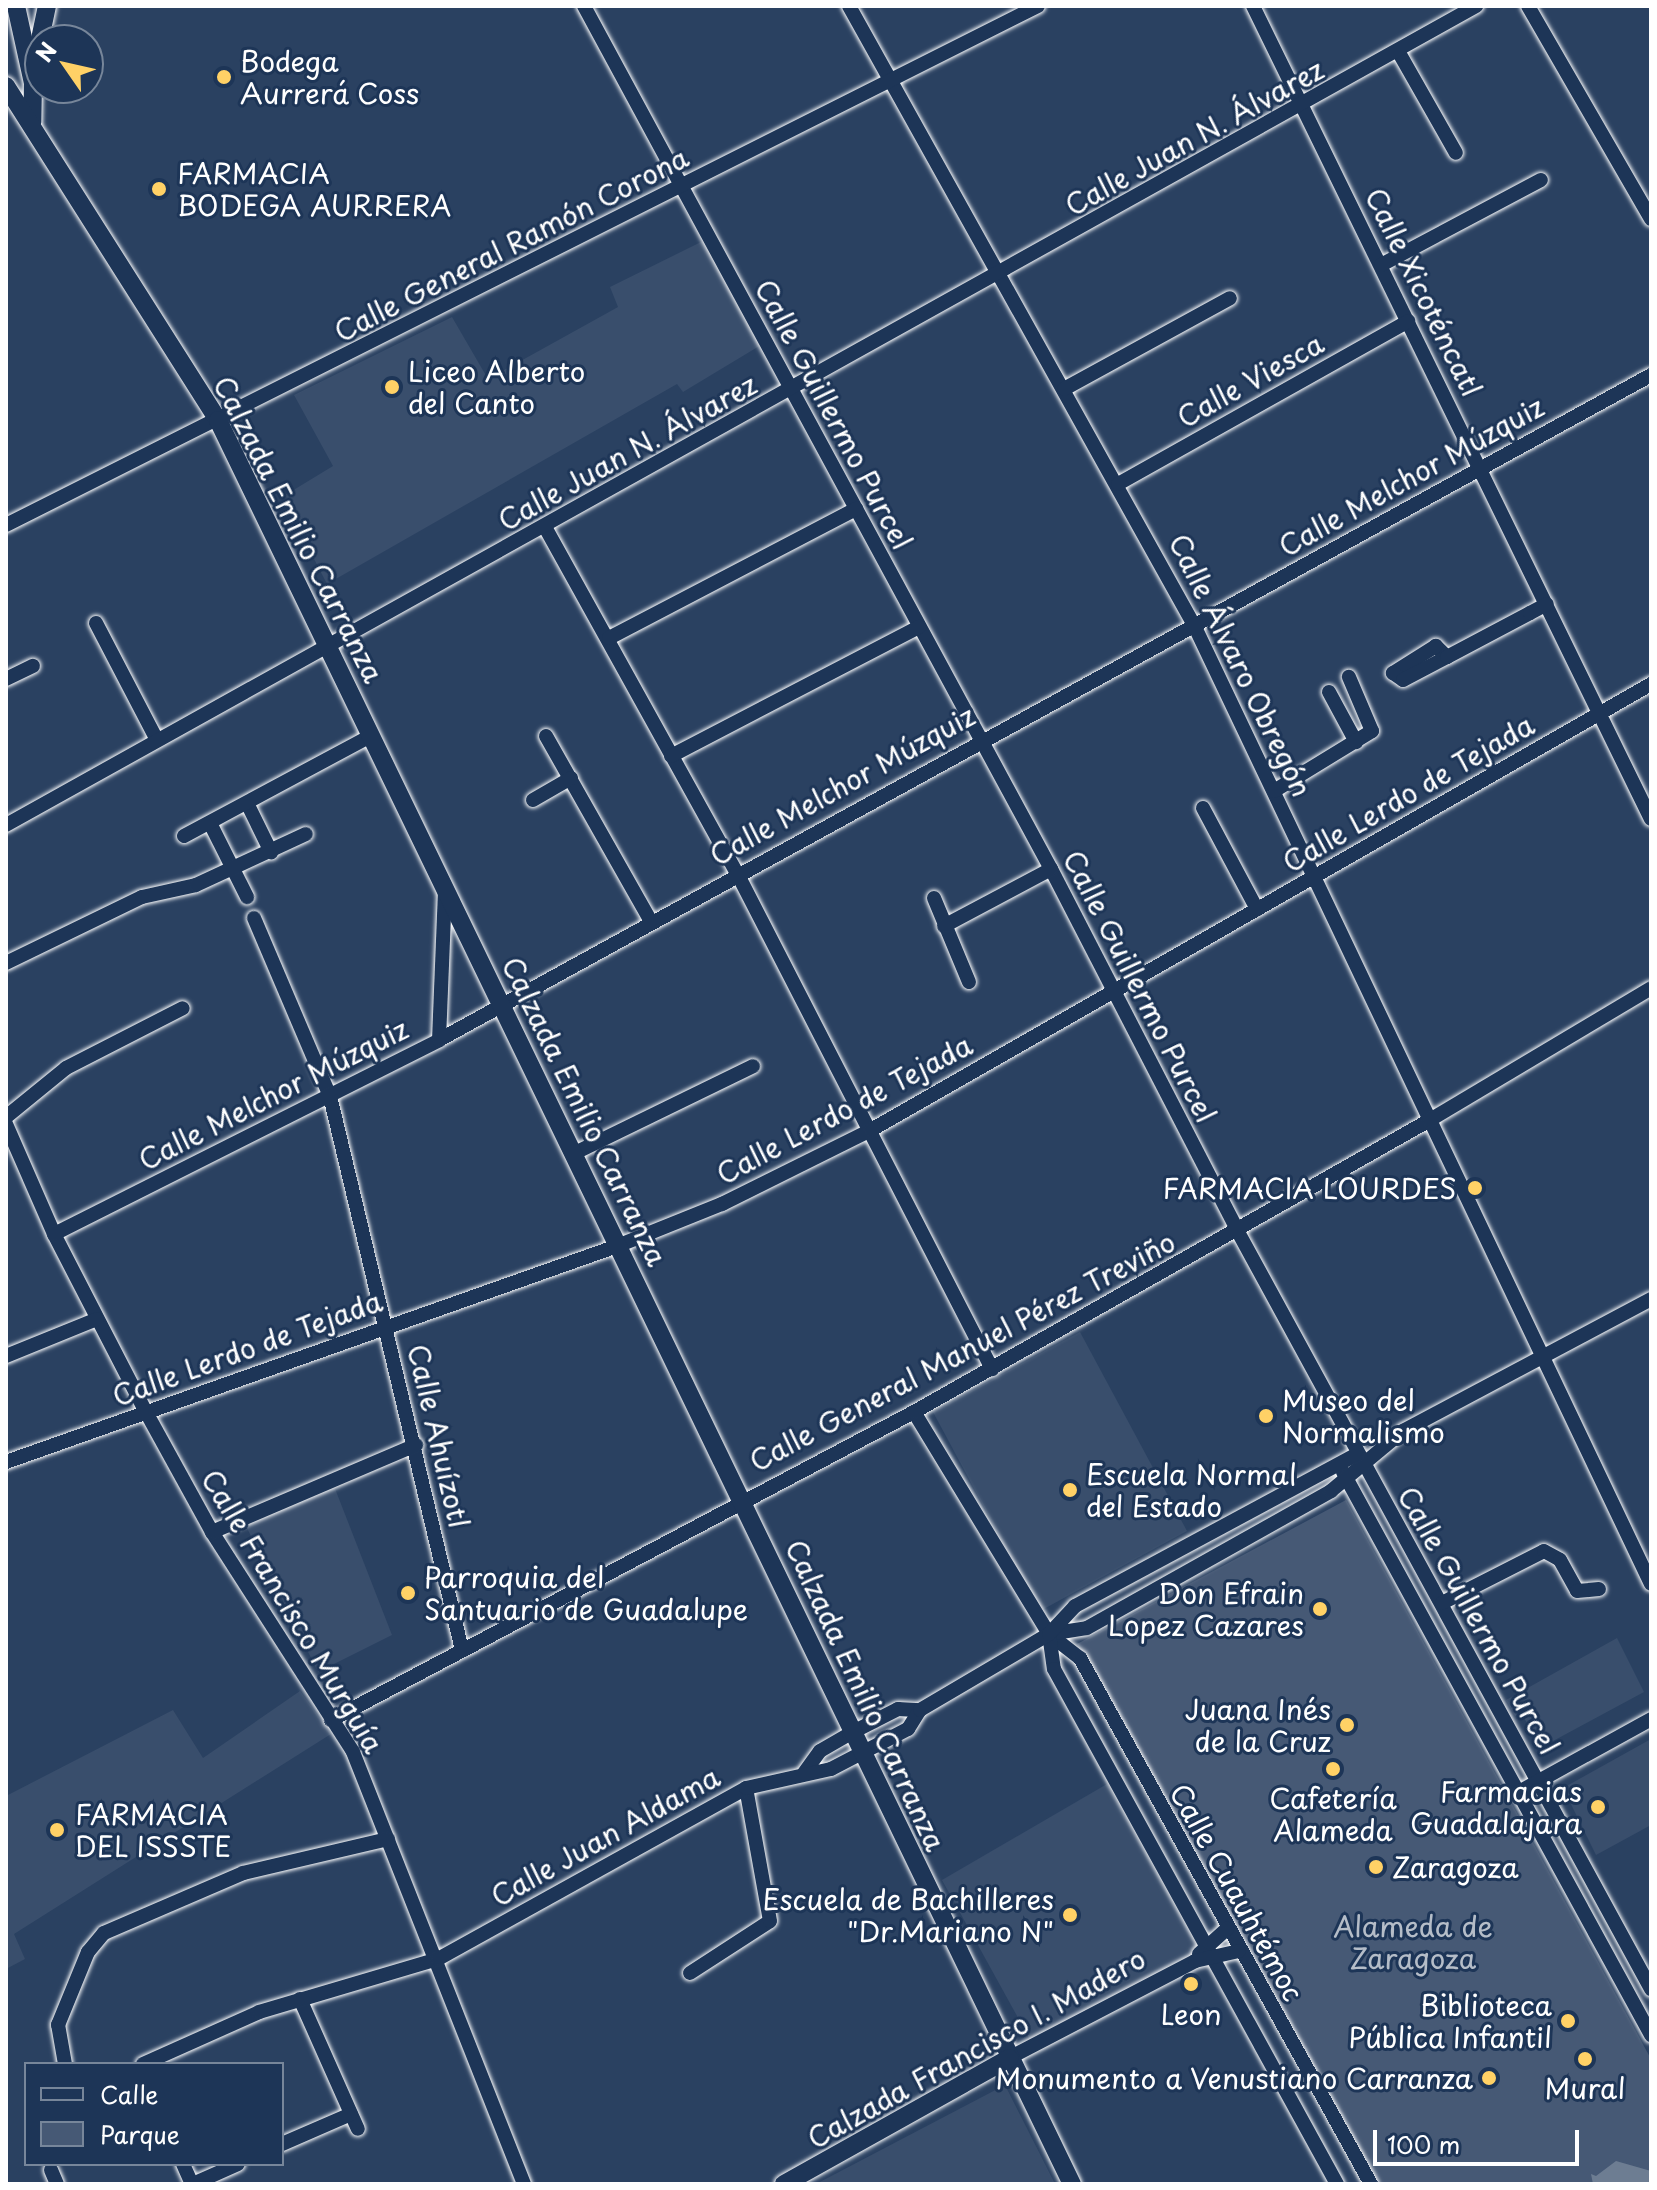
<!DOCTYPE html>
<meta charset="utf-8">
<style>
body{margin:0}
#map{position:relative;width:1657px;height:2190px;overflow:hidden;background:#2a4161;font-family:"Playpen Sans",sans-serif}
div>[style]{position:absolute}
.built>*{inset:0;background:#394e6c}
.green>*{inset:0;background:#465975}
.water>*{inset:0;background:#6d7d92}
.roads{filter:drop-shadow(0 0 2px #fff) drop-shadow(0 0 2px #fff)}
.minor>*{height:14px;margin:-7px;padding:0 7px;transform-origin:7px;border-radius:7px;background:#1d3557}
.major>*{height:18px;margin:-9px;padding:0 9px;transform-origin:9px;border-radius:9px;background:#1d3557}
.dots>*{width:22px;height:22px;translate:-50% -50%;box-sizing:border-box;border:4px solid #1d3557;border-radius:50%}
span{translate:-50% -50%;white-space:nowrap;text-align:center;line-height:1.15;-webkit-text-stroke:6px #1d3557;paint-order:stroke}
.poi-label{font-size:28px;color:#fff}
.left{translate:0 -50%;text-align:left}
.right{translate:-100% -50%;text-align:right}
.street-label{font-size:28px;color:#fff}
.park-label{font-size:28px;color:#b5bdc8}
.frame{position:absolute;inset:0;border:8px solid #fff;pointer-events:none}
.legend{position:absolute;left:24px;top:2062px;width:260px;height:104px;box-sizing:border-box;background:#1d3557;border:2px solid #77869a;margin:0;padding:10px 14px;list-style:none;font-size:24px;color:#fff}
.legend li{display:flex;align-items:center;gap:16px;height:40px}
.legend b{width:40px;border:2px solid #77869a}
.north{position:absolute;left:24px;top:24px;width:80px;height:80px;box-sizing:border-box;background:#1d3557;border:2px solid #77869a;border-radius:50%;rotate:304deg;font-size:22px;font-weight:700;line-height:32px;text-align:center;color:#fff}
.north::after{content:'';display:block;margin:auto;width:28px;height:36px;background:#ffd166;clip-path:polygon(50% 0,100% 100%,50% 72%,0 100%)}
.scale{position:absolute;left:1373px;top:2130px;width:206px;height:36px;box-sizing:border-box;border:4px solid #fff;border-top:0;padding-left:10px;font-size:24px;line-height:28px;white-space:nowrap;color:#fff;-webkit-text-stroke:6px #1d3557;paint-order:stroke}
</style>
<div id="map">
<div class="built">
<i style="clip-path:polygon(703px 241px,761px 345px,683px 392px,677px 384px,327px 584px,282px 497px,333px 466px,294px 395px,452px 317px,488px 379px,618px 307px,610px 287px)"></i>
<i style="clip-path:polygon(1080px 1332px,1187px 1531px,1040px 1611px,933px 1412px)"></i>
<i style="clip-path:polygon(334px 1486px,392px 1635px,318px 1672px,246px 1526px)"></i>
<i style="clip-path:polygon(1617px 1638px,1644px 1692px,1540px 1748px,1521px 1712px,1515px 1716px,1506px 1700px)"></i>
<i style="clip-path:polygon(300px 1691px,331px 1734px,14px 1934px,25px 1959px,6px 1969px,6px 1796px,173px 1710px,203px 1758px)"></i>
<i style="clip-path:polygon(1651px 1739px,1651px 1825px,1596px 1855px,1563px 1788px)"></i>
<i style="clip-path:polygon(1107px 1784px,1199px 1950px,1033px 2045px,942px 1880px)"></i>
<i style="clip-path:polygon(1005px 2085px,1055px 2184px,816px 2184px)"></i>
</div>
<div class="green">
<i style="clip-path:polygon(1346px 1500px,1651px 2059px,1651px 2184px,1371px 2184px,1077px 1644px)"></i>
</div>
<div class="water">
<i style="clip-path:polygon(1616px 2161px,1651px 2171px,1651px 2184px,1593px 2184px,1591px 2174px,1596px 2176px)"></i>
</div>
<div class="roads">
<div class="minor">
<i style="left:584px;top:6px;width:981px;rotate:61.58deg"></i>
<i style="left:1051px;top:869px;width:406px;rotate:62.7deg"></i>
<i style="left:1237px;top:1230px;width:865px;rotate:61.39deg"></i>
<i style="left:849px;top:6px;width:709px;rotate:60.87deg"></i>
<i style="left:1194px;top:625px;width:1062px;rotate:64.52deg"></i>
<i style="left:1253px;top:6px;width:905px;rotate:63.92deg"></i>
<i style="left:1528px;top:6px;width:246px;rotate:60deg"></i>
<i style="left:1398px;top:51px;width:117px;rotate:60.4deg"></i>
<i style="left:1381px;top:265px;width:181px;rotate:-28deg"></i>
<i style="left:1064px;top:389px;width:189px;rotate:-28.7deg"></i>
<i style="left:1118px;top:484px;width:333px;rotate:-29.3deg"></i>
<i style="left:6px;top:525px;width:1155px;rotate:-26.7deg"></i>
<i style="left:545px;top:527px;width:396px;rotate:61deg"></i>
<i style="left:737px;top:873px;width:558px;rotate:62.79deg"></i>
<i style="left:96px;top:623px;width:132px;rotate:62.5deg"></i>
<i style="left:609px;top:638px;width:279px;rotate:-27.6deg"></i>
<i style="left:1447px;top:657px;width:16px;rotate:-135deg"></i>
<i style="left:1436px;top:646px;width:51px;rotate:147.9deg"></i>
<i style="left:1393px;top:673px;width:12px;rotate:35deg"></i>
<i style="left:1403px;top:680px;width:50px;rotate:-27.6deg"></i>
<i style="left:1447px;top:657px;width:94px;rotate:-27.9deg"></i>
<i style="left:1530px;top:613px;width:19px;rotate:-28deg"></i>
<i style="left:6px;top:679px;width:30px;rotate:-26deg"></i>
<i style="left:1329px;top:692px;width:57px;rotate:61.6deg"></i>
<i style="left:546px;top:736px;width:211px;rotate:60.5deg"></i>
<i style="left:671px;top:756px;width:280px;rotate:-27.5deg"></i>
<i style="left:1274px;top:791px;width:115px;rotate:-31.5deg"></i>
<i style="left:1372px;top:731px;width:59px;rotate:-113.1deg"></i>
<i style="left:533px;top:800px;width:44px;rotate:-30.1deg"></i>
<i style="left:247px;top:803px;width:55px;rotate:63.9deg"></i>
<i style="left:1203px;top:808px;width:115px;rotate:61.9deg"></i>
<i style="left:210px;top:823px;width:83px;rotate:63.4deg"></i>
<i style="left:6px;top:825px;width:1683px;rotate:-29.12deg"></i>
<i style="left:184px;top:836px;width:213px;rotate:-28.2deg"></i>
<i style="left:934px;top:898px;width:91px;rotate:67.4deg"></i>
<i style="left:254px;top:918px;width:194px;rotate:66.9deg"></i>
<i style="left:330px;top:1096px;width:570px;rotate:76.6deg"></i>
<i style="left:944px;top:926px;width:121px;rotate:-28deg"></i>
<i style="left:6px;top:963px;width:151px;rotate:-25.9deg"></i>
<i style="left:142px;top:897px;width:55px;rotate:-12.5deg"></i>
<i style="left:196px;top:885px;width:121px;rotate:-24.9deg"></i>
<i style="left:439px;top:1040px;width:150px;rotate:-87.7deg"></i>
<i style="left:6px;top:1117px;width:77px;rotate:-39.2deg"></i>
<i style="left:66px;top:1068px;width:131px;rotate:-27.1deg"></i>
<i style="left:6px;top:1124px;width:120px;rotate:66.4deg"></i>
<i style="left:54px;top:1234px;width:200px;rotate:62.7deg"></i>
<i style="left:146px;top:1412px;width:137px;rotate:61.2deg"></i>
<i style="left:212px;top:1532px;width:261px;rotate:57.3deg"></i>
<i style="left:353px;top:1752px;width:465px;rotate:68.4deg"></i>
<i style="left:575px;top:1153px;width:198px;rotate:-26deg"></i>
<i style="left:54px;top:1234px;width:431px;rotate:-26.7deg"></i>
<i style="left:439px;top:1040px;width:1382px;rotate:-28.75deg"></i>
<i style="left:6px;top:1356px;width:98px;rotate:-22.1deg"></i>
<i style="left:914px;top:1412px;width:260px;rotate:58.7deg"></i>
<i style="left:1049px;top:1634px;width:39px;rotate:38deg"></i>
<i style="left:1080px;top:1658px;width:601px;rotate:61.05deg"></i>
<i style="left:6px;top:1462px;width:651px;rotate:-19.46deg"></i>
<i style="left:620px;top:1245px;width:110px;rotate:-21.9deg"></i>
<i style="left:722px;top:1204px;width:166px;rotate:-26.4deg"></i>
<i style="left:871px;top:1130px;width:899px;rotate:-29.76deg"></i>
<i style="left:1343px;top:1472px;width:642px;rotate:61.32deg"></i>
<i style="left:212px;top:1532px;width:222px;rotate:-23.1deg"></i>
<i style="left:1442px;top:1603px;width:114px;rotate:-27deg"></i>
<i style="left:1544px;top:1551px;width:18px;rotate:29deg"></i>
<i style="left:1560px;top:1560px;width:35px;rotate:61deg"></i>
<i style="left:1577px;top:1591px;width:22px;rotate:-5deg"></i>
<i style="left:1049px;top:1634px;width:38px;rotate:-9deg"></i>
<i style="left:1087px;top:1628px;width:280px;rotate:-29.3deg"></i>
<i style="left:1331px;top:1491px;width:94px;rotate:-39.8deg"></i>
<i style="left:1403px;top:1431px;width:281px;rotate:-28deg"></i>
<i style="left:1049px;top:1634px;width:35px;rotate:82deg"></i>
<i style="left:1054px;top:1669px;width:588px;rotate:61.21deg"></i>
<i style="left:331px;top:1720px;width:659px;rotate:-27.85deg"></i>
<i style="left:914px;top:1412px;width:593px;rotate:-29.51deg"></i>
<i style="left:1430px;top:1120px;width:257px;rotate:-30.8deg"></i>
<i style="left:804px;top:1773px;width:27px;rotate:-54deg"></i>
<i style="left:820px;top:1751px;width:34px;rotate:-30deg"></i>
<i style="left:849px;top:1734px;width:55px;rotate:-27deg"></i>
<i style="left:898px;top:1709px;width:22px;rotate:3deg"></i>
<i style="left:1519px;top:1792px;width:151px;rotate:-28.9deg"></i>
<i style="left:1199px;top:1954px;width:38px;rotate:-42deg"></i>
<i style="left:690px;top:1973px;width:95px;rotate:-33deg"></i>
<i style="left:770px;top:1921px;width:135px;rotate:-100.2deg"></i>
<i style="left:300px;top:1999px;width:142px;rotate:66deg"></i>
<i style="left:1009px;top:2058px;width:210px;rotate:-27.5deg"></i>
<i style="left:1195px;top:1961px;width:45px;rotate:-12.8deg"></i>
<i style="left:65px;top:2064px;width:40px;rotate:-100deg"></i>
<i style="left:58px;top:2025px;width:79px;rotate:-67.7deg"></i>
<i style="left:88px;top:1952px;width:25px;rotate:-50deg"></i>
<i style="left:104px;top:1933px;width:151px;rotate:-23.3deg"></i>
<i style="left:243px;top:1873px;width:149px;rotate:-13.2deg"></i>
<i style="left:143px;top:2064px;width:127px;rotate:-24.1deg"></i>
<i style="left:259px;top:2012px;width:187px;rotate:-16.5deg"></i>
<i style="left:438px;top:1959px;width:352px;rotate:-29deg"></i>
<i style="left:746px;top:1788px;width:87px;rotate:-12.6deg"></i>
<i style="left:831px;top:1769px;width:87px;rotate:-27.5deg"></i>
<i style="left:908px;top:1729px;width:22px;rotate:-58deg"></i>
<i style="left:920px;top:1710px;width:150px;rotate:-30.5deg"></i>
<i style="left:1049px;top:1634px;width:38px;rotate:-47deg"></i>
<i style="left:1075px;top:1606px;width:320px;rotate:-28.3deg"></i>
<i style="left:282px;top:2144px;width:75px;rotate:-23.5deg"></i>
<i style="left:183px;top:2164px;width:22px;rotate:66deg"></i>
<i style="left:51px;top:2170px;width:15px;rotate:67deg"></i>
<i style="left:193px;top:2184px;width:49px;rotate:-24deg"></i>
</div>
<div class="major">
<i style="left:16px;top:6px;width:79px;rotate:77.6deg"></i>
<i style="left:33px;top:83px;width:39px;rotate:91deg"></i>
<i style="left:34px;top:68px;width:63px;rotate:-78.2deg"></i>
<i style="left:6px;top:86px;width:396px;rotate:57.6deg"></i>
<i style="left:218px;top:420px;width:1960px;rotate:64.17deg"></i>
<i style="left:784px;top:2184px;width:258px;rotate:-29.2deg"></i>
</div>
</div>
<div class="dots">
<i style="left:224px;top:77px;background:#ffd166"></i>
<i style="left:159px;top:189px;background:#ffd166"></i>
<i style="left:392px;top:387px;background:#ffd166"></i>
<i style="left:1475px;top:1188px;background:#ffd166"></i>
<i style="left:1266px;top:1416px;background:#ffd166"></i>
<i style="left:1070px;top:1490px;background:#ffd166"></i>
<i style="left:408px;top:1593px;background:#ffd166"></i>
<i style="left:1320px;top:1609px;background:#ffd166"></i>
<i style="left:1347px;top:1725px;background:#ffd166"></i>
<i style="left:1333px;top:1769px;background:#ffd166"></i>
<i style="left:1598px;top:1807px;background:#ffd166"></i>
<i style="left:57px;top:1830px;background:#ffd166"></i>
<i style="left:1376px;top:1867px;background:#ffd166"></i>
<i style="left:1070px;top:1915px;background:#ffd166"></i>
<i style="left:1191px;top:1984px;background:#ffd166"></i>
<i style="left:1568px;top:2021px;background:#ffd166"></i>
<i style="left:1585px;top:2059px;background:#ffd166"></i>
<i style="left:1489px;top:2078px;background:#ffd166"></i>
</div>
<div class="poi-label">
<span class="left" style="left:240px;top:77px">Bodega<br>Aurrerá Coss</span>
<span class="left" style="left:177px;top:189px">FARMACIA<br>BODEGA AURRERA</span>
<span class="left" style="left:408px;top:387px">Liceo Alberto<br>del Canto</span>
<span class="right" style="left:1457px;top:1188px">FARMACIA LOURDES</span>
<span class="left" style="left:1282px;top:1416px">Museo del<br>Normalismo</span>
<span class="left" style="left:1086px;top:1490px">Escuela Normal<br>del Estado</span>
<span class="left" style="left:424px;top:1593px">Parroquia del<br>Santuario de Guadalupe</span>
<span class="right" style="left:1304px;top:1609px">Don Efrain<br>Lopez Cazares</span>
<span class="right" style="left:1331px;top:1725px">Juana Inés<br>de la Cruz</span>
<span class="right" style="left:1582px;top:1807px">Farmacias<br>Guadalajara</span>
<span style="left:1333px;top:1814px">Cafetería<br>Alameda</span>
<span class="left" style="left:75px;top:1830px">FARMACIA<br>DEL ISSSTE</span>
<span class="left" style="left:1392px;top:1867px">Zaragoza</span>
<span class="right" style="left:1054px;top:1915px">Escuela de Bachilleres<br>"Dr.Mariano N"</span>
<span class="right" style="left:1552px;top:2021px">Biblioteca<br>Pública Infantil</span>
<span style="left:1191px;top:2014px">Leon</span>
<span class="right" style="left:1473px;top:2078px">Monumento a Venustiano Carranza</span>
<span style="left:1585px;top:2088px">Mural</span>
</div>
<div class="street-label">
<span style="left:1194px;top:137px;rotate:-29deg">Calle Juan N. Álvarez</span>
<span style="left:511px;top:244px;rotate:-27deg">Calle General Ramón Corona</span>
<span style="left:1424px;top:292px;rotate:64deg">Calle Xicoténcatl</span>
<span style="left:1250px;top:380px;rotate:-29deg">Calle Viesca</span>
<span style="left:834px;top:414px;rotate:62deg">Calle Guillermo Purcel</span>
<span style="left:627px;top:452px;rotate:-29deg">Calle Juan N. Álvarez</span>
<span style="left:1411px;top:476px;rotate:-29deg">Calle Melchor Múzquiz</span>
<span style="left:299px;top:529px;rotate:63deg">Calzada Emilio Carranza</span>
<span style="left:1241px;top:665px;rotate:64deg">Calle Álvaro Obregón</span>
<span style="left:842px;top:785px;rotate:-29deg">Calle Melchor Múzquiz</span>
<span style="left:1408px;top:793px;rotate:-30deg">Calle Lerdo de Tejada</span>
<span style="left:1140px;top:986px;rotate:63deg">Calle Guillermo Purcel</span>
<span style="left:273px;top:1094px;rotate:-27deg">Calle Melchor Múzquiz</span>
<span style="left:844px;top:1109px;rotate:-28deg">Calle Lerdo de Tejada</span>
<span style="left:585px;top:1111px;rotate:64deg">Calzada Emilio Carranza</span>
<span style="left:247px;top:1348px;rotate:-20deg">Calle Lerdo de Tejada</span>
<span style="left:962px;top:1351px;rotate:-28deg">Calle General Manuel Pérez Treviño</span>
<span style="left:439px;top:1436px;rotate:77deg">Calle Ahuízotl</span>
<span style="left:293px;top:1611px;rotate:59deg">Calle Francisco Murguía</span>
<span style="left:1479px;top:1620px;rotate:61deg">Calle Guillermo Purcel</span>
<span style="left:866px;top:1695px;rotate:65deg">Calzada Emilio Carranza</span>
<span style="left:605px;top:1836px;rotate:-29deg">Calle Juan Aldama</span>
<span style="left:1237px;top:1892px;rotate:61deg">Calle Cuauhtémoc</span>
<span style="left:976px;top:2048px;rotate:-29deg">Calzada Francisco I. Madero</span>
</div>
<div class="park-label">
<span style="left:1413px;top:1942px">Alameda de<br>Zaragoza</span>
</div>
<div class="frame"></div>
<ul class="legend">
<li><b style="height:10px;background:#1d3557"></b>Calle</li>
<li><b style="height:22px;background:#465975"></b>Parque</li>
</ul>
<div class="north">N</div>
<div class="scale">100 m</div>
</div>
